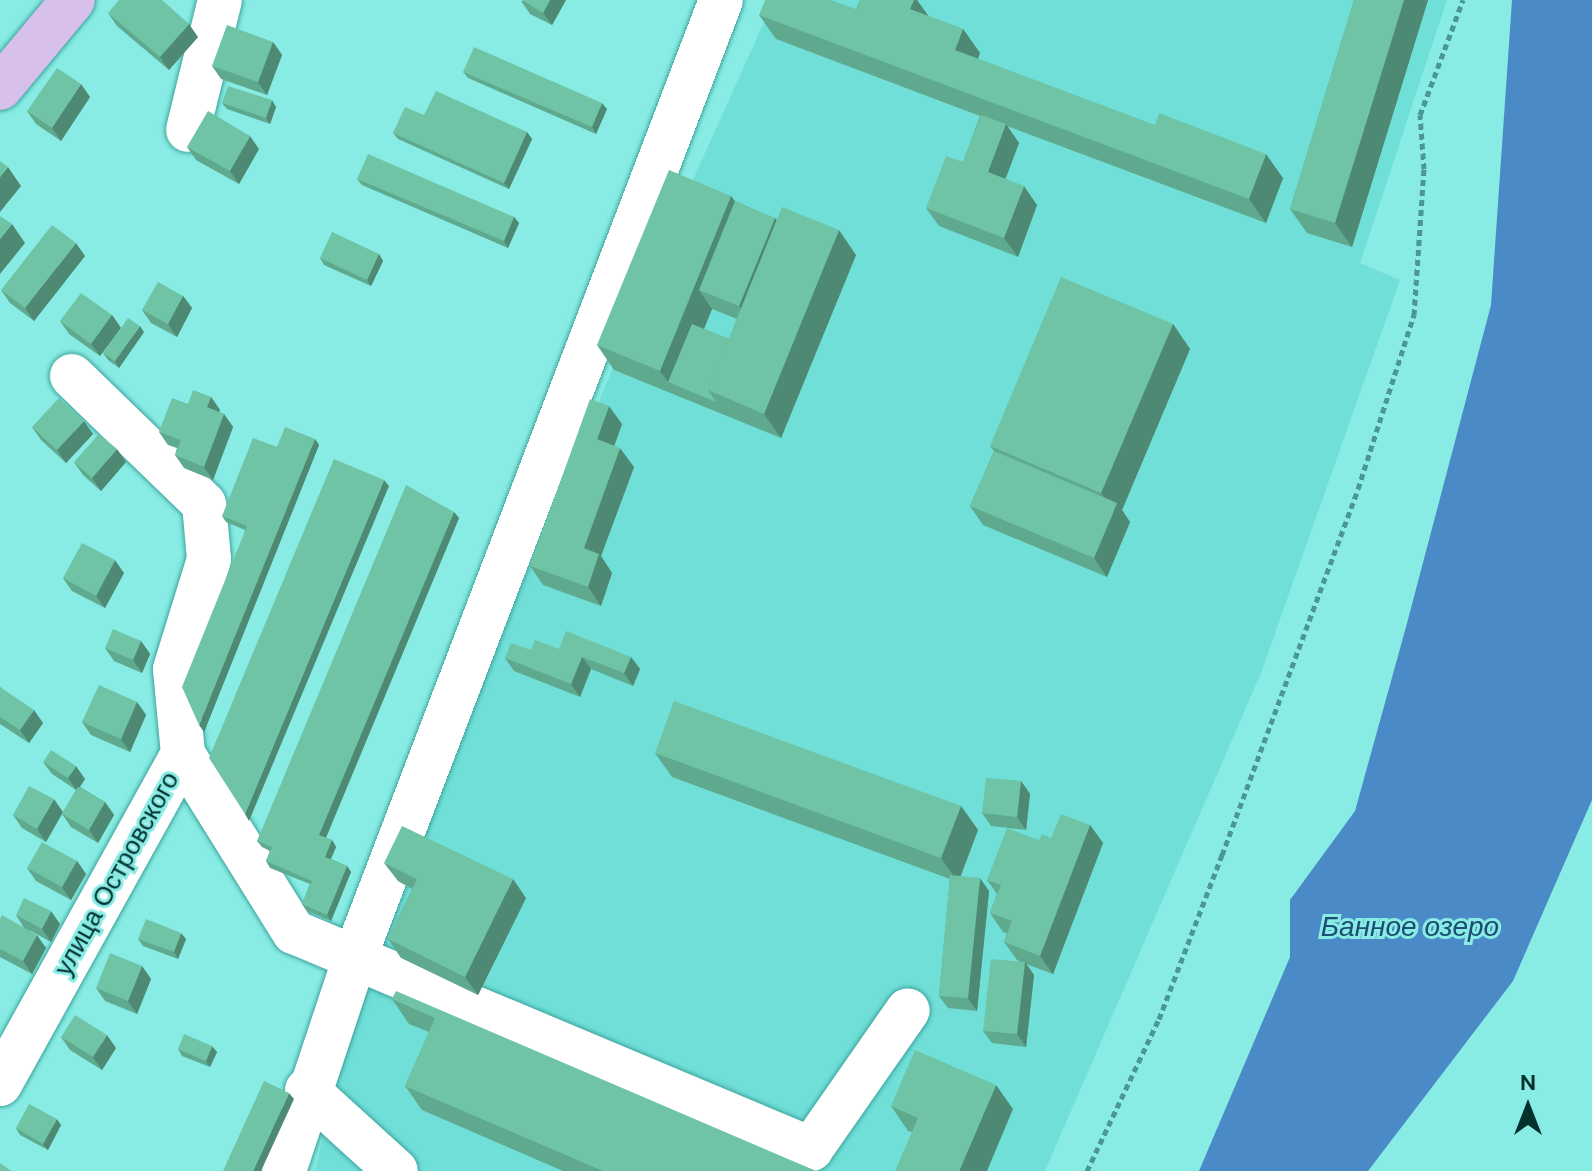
<!DOCTYPE html>
<meta charset="utf-8">
<style>
body{margin:0}
#map{position:relative;width:1592px;height:1171px;overflow:hidden;background:#88ece4;font-family:"DM Sans",sans-serif}
div>[style]{position:absolute}
.built>*{inset:0;background:#70dfd8}
.water>*{inset:0;background:#4a8ac7}
.path>*{height:5px;margin-top:-2.5px;transform-origin:0;background:repeating-linear-gradient(90deg,#4b9791 0 6px,transparent 0 10px)}
.roads{filter:drop-shadow(0 0 2px #3ca49d) drop-shadow(0 0 2px #3ca49d)}
.minor>*{height:44px;margin:-22px;padding:0 22px;transform-origin:22px;border-radius:22px;background:#fff}
.major>*{height:44px;margin:-22px;padding:0 22px;transform-origin:22px;border-radius:22px;background:#d8c0ec}
.wall>*{inset:0;background:#5fa98e}
.shaded-wall>*{inset:0;background:#4e8974}
.building>*{inset:0;background:#6fc4a5}
span{translate:-50% -50%;white-space:nowrap;text-align:center;line-height:1.15;-webkit-text-stroke:6px #88ece4;paint-order:stroke}
.street-label{font-size:26px;color:#02312e}
.water-label{font-size:28px;color:#1d4c75;font-style:italic}
.north{position:absolute;left:1488px;top:1067px;width:80px;height:80px;-webkit-text-stroke:6px #88ece4;paint-order:stroke;rotate:0deg;font-size:22px;font-weight:700;line-height:32px;text-align:center;color:#02312e}
.north::after{content:'';display:block;margin:auto;width:28px;height:36px;background:#02312e;clip-path:polygon(50% 0,100% 100%,50% 72%,0 100%)}
</style>
<div id="map">
<div class="built">
<i style="clip-path:polygon(774px 0,1447px 0,1360px 263px,1400px 280px,1261px 673px,1045px 1171px,315px 1171px,369px 945px,686px 195px)"></i>
</div>
<div class="water">
<i style="clip-path:polygon(1512px 0,1592px 0,1592px 800px,1513px 981px,1368px 1171px,1199px 1171px,1290px 957px,1290px 900px,1355px 811px,1406px 627px,1491px 305px)"></i>
</div>
<div class="path">
<i style="left:1087px;top:1171px;width:168px;rotate:-64.7deg"></i>
<i style="left:1159px;top:1019px;width:176px;rotate:-69deg"></i>
<i style="left:1222px;top:855px;width:390px;rotate:-69.6deg"></i>
<i style="left:1358px;top:489px;width:183px;rotate:-72.2deg"></i>
<i style="left:1414px;top:315px;width:146px;rotate:-86.1deg"></i>
<i style="left:1424px;top:169px;width:54px;rotate:-94.2deg"></i>
<i style="left:1420px;top:115px;width:123px;rotate:-69.5deg"></i>
</div>
<div class="roads">
<div class="minor">
<i style="left:188px;top:130px;width:134px;rotate:-76.2deg"></i>
<i style="left:183px;top:754px;width:210px;rotate:58.1deg"></i>
<i style="left:294px;top:932px;width:561px;rotate:22.77deg"></i>
<i style="left:811px;top:1149px;width:169px;rotate:-55.1deg"></i>
<i style="left:0;top:1084px;width:377px;rotate:-61deg"></i>
<i style="left:183px;top:754px;width:85px;rotate:-95.4deg"></i>
<i style="left:175px;top:669px;width:115px;rotate:-72.8deg"></i>
<i style="left:209px;top:559px;width:55px;rotate:-95.2deg"></i>
<i style="left:204px;top:504px;width:184px;rotate:-135.9deg"></i>
<i style="left:307px;top:1090px;width:120px;rotate:42.3deg"></i>
<i style="left:284px;top:1171px;width:229px;rotate:-71.6deg"></i>
<i style="left:356px;top:954px;width:1021px;rotate:-69.06deg"></i>
</div>
<div class="major">
<i style="left:0;top:88px;width:114px;rotate:-50.3deg"></i>
</div>
</div>
<div class="wall">
<i style="clip-path:polygon(566px 0,552px 25px,530px 14px,521px 1px)"></i>
<i style="clip-path:polygon(860px 0,917px 0,928px 16px,963px 29px,980px 53px,978px 59px,1283px 178px,1266px 223px,1007px 126px,1019px 143px,1005px 179px,1037px 205px,1018px 257px,939px 226px,926px 208px,963px 162px,980px 116px,776px 39px,759px 15px,856px 9px)"></i>
<i style="clip-path:polygon(1354px 0,1428px 0,1352px 247px,1307px 233px,1290px 209px)"></i>
<i style="clip-path:polygon(108px 13px,198px 37px,169px 70px,117px 26px)"></i>
<i style="clip-path:polygon(273px 42px,282px 55px,267px 95px,221px 79px,212px 66px)"></i>
<i style="clip-path:polygon(463px 72px,607px 109px,596px 134px,468px 78px)"></i>
<i style="clip-path:polygon(90px 97px,61px 141px,36px 124px,27px 111px)"></i>
<i style="clip-path:polygon(222px 103px,276px 107px,270px 124px,227px 109px)"></i>
<i style="clip-path:polygon(424px 115px,527px 132px,532px 139px,509px 189px,398px 139px,393px 133px)"></i>
<i style="clip-path:polygon(187px 147px,259px 149px,239px 184px,196px 160px)"></i>
<i style="clip-path:polygon(357px 179px,514px 217px,519px 223px,508px 248px,362px 185px)"></i>
<i style="clip-path:polygon(evenodd,731px 196px,735px 201px,856px 255px,781px 438px,614px 370px,597px 345px,731px 196px,712px 309px,737px 319px,729px 339px,704px 329px,712px 309px)"></i>
<i style="clip-path:polygon(379px 254px,383px 261px,371px 286px,324px 265px,320px 258px)"></i>
<i style="clip-path:polygon(85px 256px,34px 321px,10px 303px,1px 290px)"></i>
<i style="clip-path:polygon(183px 296px,192px 308px,177px 337px,151px 323px,142px 310px)"></i>
<i style="clip-path:polygon(112px 315px,121px 328px,100px 356px,69px 334px,60px 321px)"></i>
<i style="clip-path:polygon(1173px 324px,1190px 349px,1122px 510px,1130px 522px,1107px 577px,983px 525px,970px 506px,994px 451px,990px 446px)"></i>
<i style="clip-path:polygon(144px 332px,119px 368px,108px 360px,103px 353px)"></i>
<i style="clip-path:polygon(211px 397px,220px 410px,219px 412px,224px 414px,233px 427px,213px 480px,184px 468px,175px 455px,177px 448px,168px 445px,159px 432px,188px 404px)"></i>
<i style="clip-path:polygon(622px 424px,614px 446px,634px 467px,601px 556px,612px 573px,601px 606px,543px 585px,530px 566px)"></i>
<i style="clip-path:polygon(32px 427px,93px 434px,66px 463px,41px 440px)"></i>
<i style="clip-path:polygon(315px 439px,319px 445px,204px 732px,245px 530px,226px 522px,222px 516px,277px 447px)"></i>
<i style="clip-path:polygon(74px 462px,126px 462px,101px 491px,83px 475px)"></i>
<i style="clip-path:polygon(454px 512px,459px 518px,326px 838px,332px 840px,336px 847px,331px 859px,347px 866px,351px 872px,331px 921px,307px 911px,302px 904px,310px 884px,270px 868px,266px 861px,270px 851px,262px 847px,257px 841px)"></i>
<i style="clip-path:polygon(124px 573px,105px 608px,72px 591px,63px 578px)"></i>
<i style="clip-path:polygon(141px 641px,150px 654px,142px 673px,114px 661px,105px 648px)"></i>
<i style="clip-path:polygon(559px 649px,631px 657px,640px 669px,633px 686px,591px 669px,580px 697px,514px 671px,505px 658px,531px 650px)"></i>
<i style="clip-path:polygon(0 687px,43px 723px,29px 743px,0 724px)"></i>
<i style="clip-path:polygon(137px 702px,146px 715px,130px 752px,91px 735px,82px 722px)"></i>
<i style="clip-path:polygon(655px 753px,961px 806px,978px 830px,961px 876px,989px 891px,977px 1011px,948px 1008px,939px 996px,950px 879px,672px 777px)"></i>
<i style="clip-path:polygon(43px 762px,85px 779px,80px 787px,105px 802px,114px 815px,98px 843px,71px 827px,62px 814px,76px 790px,52px 774px)"></i>
<i style="clip-path:polygon(1021px 781px,1030px 794px,1026px 830px,991px 826px,982px 813px)"></i>
<i style="clip-path:polygon(63px 812px,46px 842px,22px 828px,13px 815px)"></i>
<i style="clip-path:polygon(1090px 825px,1103px 843px,1053px 974px,1026px 964px,1034px 975px,1026px 1047px,992px 1043px,983px 1031px,1020px 962px,1017px 960px,1004px 942px,1007px 933px,1003px 932px,990px 913px,997px 894px,987px 880px,1039px 840px,1051px 838px)"></i>
<i style="clip-path:polygon(77px 861px,86px 874px,71px 900px,36px 881px,27px 868px)"></i>
<i style="clip-path:polygon(384px 863px,526px 898px,478px 995px,401px 958px,388px 939px,412px 889px,398px 881px)"></i>
<i style="clip-path:polygon(16px 915px,60px 924px,51px 942px,29px 930px,46px 948px,32px 974px,0 957px,0 919px,24px 928px)"></i>
<i style="clip-path:polygon(138px 939px,186px 939px,178px 959px,143px 946px)"></i>
<i style="clip-path:polygon(142px 966px,151px 979px,137px 1014px,105px 1001px,96px 988px)"></i>
<i style="clip-path:polygon(392px 999px,816px 1171px,563px 1171px,422px 1110px,405px 1086px,429px 1032px,409px 1024px)"></i>
<i style="clip-path:polygon(61px 1037px,116px 1048px,102px 1070px,70px 1050px)"></i>
<i style="clip-path:polygon(178px 1049px,217px 1052px,210px 1067px,182px 1056px)"></i>
<i style="clip-path:polygon(891px 1106px,1013px 1109px,912px 1132px,908px 1131px)"></i>
<i style="clip-path:polygon(61px 1125px,48px 1150px,20px 1135px,16px 1128px)"></i>
</div>
<div class="shaded-wall">
<i style="clip-path:polygon(550px 0,566px 0,552px 25px,543px 13px)"></i>
<i style="clip-path:polygon(914px 0,917px 0,932px 21px,910px 9px)"></i>
<i style="clip-path:polygon(1404px 0,1428px 0,1352px 247px,1335px 223px)"></i>
<i style="clip-path:polygon(189px 24px,198px 37px,169px 70px,160px 57px)"></i>
<i style="clip-path:polygon(963px 29px,980px 53px,972px 74px,955px 50px)"></i>
<i style="clip-path:polygon(273px 42px,282px 55px,267px 95px,258px 82px)"></i>
<i style="clip-path:polygon(81px 84px,90px 97px,61px 141px,52px 128px)"></i>
<i style="clip-path:polygon(272px 100px,276px 107px,270px 124px,266px 118px)"></i>
<i style="clip-path:polygon(602px 103px,607px 109px,596px 134px,592px 127px)"></i>
<i style="clip-path:polygon(1006px 124px,1019px 143px,1001px 191px,988px 172px)"></i>
<i style="clip-path:polygon(527px 132px,532px 139px,509px 189px,504px 183px)"></i>
<i style="clip-path:polygon(250px 136px,259px 149px,239px 184px,230px 171px)"></i>
<i style="clip-path:polygon(1266px 154px,1283px 178px,1266px 223px,1249px 199px)"></i>
<i style="clip-path:polygon(8px 167px,21px 186px,0 212px,0 177px)"></i>
<i style="clip-path:polygon(1024px 186px,1037px 205px,1018px 257px,1004px 238px)"></i>
<i style="clip-path:polygon(731px 196px,748px 220px,699px 290px,712px 309px,680px 387px,668px 382px,660px 371px)"></i>
<i style="clip-path:polygon(514px 217px,519px 223px,508px 248px,504px 241px)"></i>
<i style="clip-path:polygon(775px 218px,788px 236px,752px 325px,739px 306px)"></i>
<i style="clip-path:polygon(12px 224px,25px 243px,0 274px,0 239px)"></i>
<i style="clip-path:polygon(839px 230px,856px 255px,781px 438px,764px 414px)"></i>
<i style="clip-path:polygon(76px 243px,85px 256px,34px 321px,25px 308px)"></i>
<i style="clip-path:polygon(379px 254px,383px 261px,371px 286px,367px 280px)"></i>
<i style="clip-path:polygon(183px 296px,192px 308px,177px 337px,168px 324px)"></i>
<i style="clip-path:polygon(112px 315px,121px 328px,100px 356px,91px 344px)"></i>
<i style="clip-path:polygon(1173px 324px,1190px 349px,1122px 510px,1130px 522px,1107px 577px,1094px 558px,1114px 511px,1101px 493px)"></i>
<i style="clip-path:polygon(140px 326px,144px 332px,119px 368px,115px 361px)"></i>
<i style="clip-path:polygon(211px 397px,220px 410px,216px 420px,207px 407px)"></i>
<i style="clip-path:polygon(609px 406px,622px 424px,610px 458px,597px 439px)"></i>
<i style="clip-path:polygon(224px 414px,233px 427px,213px 480px,204px 467px)"></i>
<i style="clip-path:polygon(84px 421px,93px 434px,66px 463px,57px 450px)"></i>
<i style="clip-path:polygon(315px 439px,319px 445px,204px 732px,199px 725px)"></i>
<i style="clip-path:polygon(620px 448px,634px 467px,601px 556px,612px 573px,601px 606px,588px 587px,584px 548px)"></i>
<i style="clip-path:polygon(117px 449px,126px 462px,101px 491px,92px 478px)"></i>
<i style="clip-path:polygon(384px 480px,389px 486px,249px 821px,245px 814px)"></i>
<i style="clip-path:polygon(454px 512px,459px 518px,324px 842px,319px 835px)"></i>
<i style="clip-path:polygon(115px 560px,124px 573px,105px 608px,96px 596px)"></i>
<i style="clip-path:polygon(141px 641px,150px 654px,142px 673px,133px 660px)"></i>
<i style="clip-path:polygon(582px 657px,591px 669px,580px 697px,571px 684px)"></i>
<i style="clip-path:polygon(631px 657px,640px 669px,633px 686px,624px 673px)"></i>
<i style="clip-path:polygon(137px 702px,146px 715px,130px 752px,121px 739px)"></i>
<i style="clip-path:polygon(34px 710px,43px 723px,29px 743px,20px 730px)"></i>
<i style="clip-path:polygon(76px 766px,85px 779px,77px 791px,68px 778px)"></i>
<i style="clip-path:polygon(1021px 781px,1030px 794px,1026px 830px,1017px 817px)"></i>
<i style="clip-path:polygon(54px 799px,63px 812px,46px 842px,37px 829px)"></i>
<i style="clip-path:polygon(105px 802px,114px 815px,98px 843px,89px 830px)"></i>
<i style="clip-path:polygon(961px 806px,978px 830px,958px 882px,941px 858px)"></i>
<i style="clip-path:polygon(1090px 825px,1103px 843px,1053px 974px,1040px 956px)"></i>
<i style="clip-path:polygon(332px 840px,336px 847px,329px 863px,325px 857px)"></i>
<i style="clip-path:polygon(77px 861px,86px 874px,71px 900px,62px 887px)"></i>
<i style="clip-path:polygon(347px 866px,351px 872px,331px 921px,327px 915px)"></i>
<i style="clip-path:polygon(980px 878px,989px 891px,977px 1011px,968px 998px)"></i>
<i style="clip-path:polygon(513px 879px,526px 898px,478px 995px,465px 977px)"></i>
<i style="clip-path:polygon(51px 911px,60px 924px,51px 942px,42px 929px)"></i>
<i style="clip-path:polygon(181px 933px,186px 939px,178px 959px,174px 952px)"></i>
<i style="clip-path:polygon(37px 935px,46px 948px,32px 974px,23px 961px)"></i>
<i style="clip-path:polygon(1025px 962px,1034px 975px,1026px 1047px,1017px 1034px)"></i>
<i style="clip-path:polygon(142px 966px,151px 979px,137px 1014px,128px 1001px)"></i>
<i style="clip-path:polygon(107px 1035px,116px 1048px,102px 1070px,93px 1057px)"></i>
<i style="clip-path:polygon(212px 1046px,217px 1052px,210px 1067px,206px 1061px)"></i>
<i style="clip-path:polygon(996px 1085px,1013px 1109px,987px 1171px,959px 1171px)"></i>
<i style="clip-path:polygon(289px 1093px,294px 1099px,261px 1171px,253px 1171px)"></i>
<i style="clip-path:polygon(57px 1119px,61px 1125px,48px 1150px,43px 1144px)"></i>
</div>
<div class="building">
<i style="clip-path:polygon(119px 0,162px 0,189px 24px,160px 57px,108px 13px)"></i>
<i style="clip-path:polygon(522px 0,550px 0,543px 13px)"></i>
<i style="clip-path:polygon(765px 0,831px 0,856px 9px,860px 0,914px 0,910px 9px,963px 29px,955px 50px,1155px 125px,1159px 113px,1266px 154px,1249px 199px,759px 15px)"></i>
<i style="clip-path:polygon(1354px 0,1404px 0,1335px 223px,1290px 209px)"></i>
<i style="clip-path:polygon(227px 25px,273px 42px,258px 82px,212px 66px)"></i>
<i style="clip-path:polygon(474px 47px,602px 103px,592px 127px,463px 72px)"></i>
<i style="clip-path:polygon(57px 68px,81px 84px,52px 128px,27px 111px)"></i>
<i style="clip-path:polygon(228px 86px,272px 100px,266px 118px,222px 103px)"></i>
<i style="clip-path:polygon(436px 91px,527px 132px,504px 183px,393px 133px,405px 107px,424px 115px)"></i>
<i style="clip-path:polygon(208px 111px,250px 136px,230px 171px,187px 147px)"></i>
<i style="clip-path:polygon(981px 115px,1006px 124px,988px 172px,1024px 186px,1004px 238px,926px 208px,946px 156px,963px 162px)"></i>
<i style="clip-path:polygon(368px 154px,514px 217px,504px 241px,357px 179px)"></i>
<i style="clip-path:polygon(0 161px,8px 167px,0 177px)"></i>
<i style="clip-path:polygon(669px 170px,731px 196px,660px 371px,597px 345px)"></i>
<i style="clip-path:polygon(735px 201px,775px 218px,739px 306px,699px 290px)"></i>
<i style="clip-path:polygon(782px 207px,839px 230px,764px 414px,708px 390px)"></i>
<i style="clip-path:polygon(0 216px,12px 224px,0 239px)"></i>
<i style="clip-path:polygon(52px 225px,76px 243px,25px 308px,1px 290px)"></i>
<i style="clip-path:polygon(332px 232px,379px 254px,367px 280px,320px 258px)"></i>
<i style="clip-path:polygon(1061px 277px,1173px 324px,1101px 493px,990px 446px)"></i>
<i style="clip-path:polygon(158px 282px,183px 296px,168px 324px,142px 310px)"></i>
<i style="clip-path:polygon(81px 293px,112px 315px,91px 344px,60px 321px)"></i>
<i style="clip-path:polygon(128px 318px,140px 326px,115px 361px,103px 353px)"></i>
<i style="clip-path:polygon(692px 324px,729px 339px,708px 390px,716px 402px,668px 382px)"></i>
<i style="clip-path:polygon(193px 390px,211px 397px,207px 407px,224px 414px,204px 467px,175px 455px,181px 440px,159px 432px,172px 398px,188px 404px)"></i>
<i style="clip-path:polygon(59px 398px,84px 421px,57px 450px,32px 427px)"></i>
<i style="clip-path:polygon(590px 399px,609px 406px,597px 439px,620px 448px,584px 548px,599px 554px,588px 587px,530px 566px)"></i>
<i style="clip-path:polygon(285px 427px,315px 439px,199px 725px,182px 687px,247px 526px,222px 516px,253px 438px,277px 447px)"></i>
<i style="clip-path:polygon(99px 434px,117px 449px,92px 478px,74px 462px)"></i>
<i style="clip-path:polygon(994px 451px,1117px 503px,1094px 558px,970px 506px)"></i>
<i style="clip-path:polygon(334px 459px,384px 480px,245px 814px,209px 758px)"></i>
<i style="clip-path:polygon(406px 485px,454px 512px,319px 835px,332px 840px,325px 857px,347px 866px,327px 915px,302px 904px,312px 881px,266px 861px,272px 847px,257px 841px)"></i>
<i style="clip-path:polygon(82px 543px,115px 560px,96px 596px,63px 578px)"></i>
<i style="clip-path:polygon(113px 629px,141px 641px,133px 660px,105px 648px)"></i>
<i style="clip-path:polygon(566px 631px,631px 657px,624px 673px,582px 657px,571px 684px,505px 658px,511px 643px,531px 650px,535px 640px,559px 649px)"></i>
<i style="clip-path:polygon(99px 685px,137px 702px,121px 739px,82px 722px)"></i>
<i style="clip-path:polygon(0 687px,34px 710px,20px 730px,0 717px)"></i>
<i style="clip-path:polygon(674px 701px,961px 806px,941px 858px,655px 753px)"></i>
<i style="clip-path:polygon(51px 750px,76px 766px,68px 778px,43px 762px)"></i>
<i style="clip-path:polygon(986px 778px,1021px 781px,1017px 817px,982px 813px)"></i>
<i style="clip-path:polygon(29px 786px,54px 799px,37px 829px,13px 815px)"></i>
<i style="clip-path:polygon(78px 787px,105px 802px,89px 830px,62px 814px)"></i>
<i style="clip-path:polygon(1061px 814px,1090px 825px,1040px 956px,1004px 942px,1012px 921px,990px 913px,1001px 885px,987px 880px,1007px 828px,1039px 840px,1042px 834px,1051px 838px)"></i>
<i style="clip-path:polygon(402px 826px,513px 879px,465px 977px,388px 939px,417px 879px,384px 863px)"></i>
<i style="clip-path:polygon(42px 842px,77px 861px,62px 887px,27px 868px)"></i>
<i style="clip-path:polygon(950px 875px,980px 878px,968px 998px,939px 996px)"></i>
<i style="clip-path:polygon(24px 898px,51px 911px,42px 929px,16px 915px)"></i>
<i style="clip-path:polygon(2px 915px,37px 935px,23px 961px,0 949px,0 919px)"></i>
<i style="clip-path:polygon(146px 919px,181px 933px,174px 952px,138px 939px)"></i>
<i style="clip-path:polygon(110px 953px,142px 966px,128px 1001px,96px 988px)"></i>
<i style="clip-path:polygon(991px 959px,1025px 962px,1017px 1034px,983px 1031px)"></i>
<i style="clip-path:polygon(396px 991px,816px 1171px,603px 1171px,405px 1086px,435px 1018px,392px 999px)"></i>
<i style="clip-path:polygon(75px 1015px,107px 1035px,93px 1057px,61px 1037px)"></i>
<i style="clip-path:polygon(184px 1034px,212px 1046px,206px 1061px,178px 1049px)"></i>
<i style="clip-path:polygon(915px 1050px,996px 1085px,959px 1171px,895px 1171px,918px 1118px,891px 1106px)"></i>
<i style="clip-path:polygon(264px 1081px,289px 1093px,253px 1171px,223px 1171px)"></i>
<i style="clip-path:polygon(29px 1104px,57px 1119px,43px 1144px,16px 1128px)"></i>
<i style="clip-path:polygon(0 1163px,11px 1171px,0 1171px)"></i>
</div>
<div class="street-label">
<span style="left:117px;top:874px;rotate:-61deg">улица Островского</span>
</div>
<div class="water-label">
<span style="left:1410px;top:927px">Банное озеро</span>
</div>
<div class="north">N</div>
</div>
